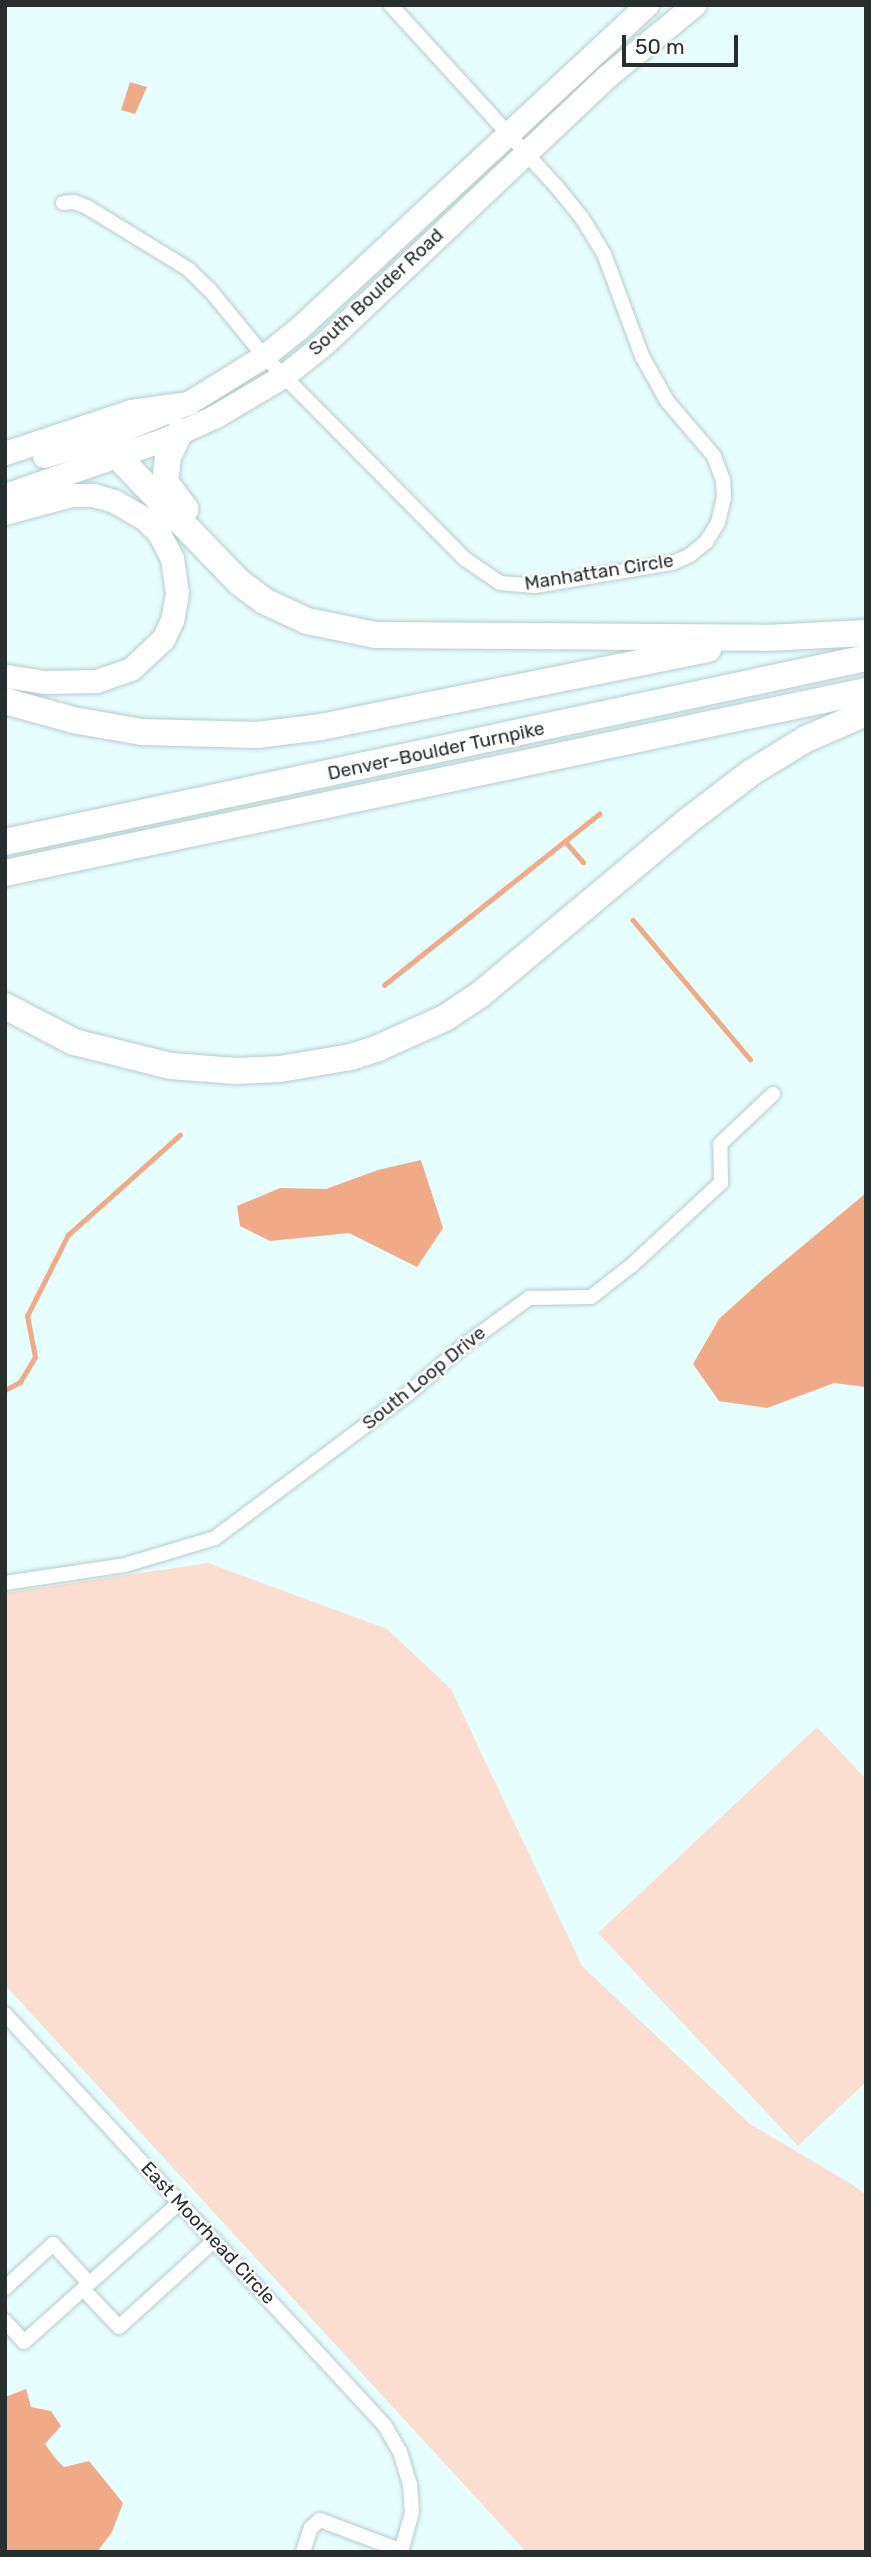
<!DOCTYPE html>
<meta charset="utf-8">
<style>
body{margin:0}
#map{position:relative;width:871px;height:2557px;overflow:hidden;background:#e7fefe;font-family:Rubik,sans-serif}
div>[style]{position:absolute}
.green>*{inset:0;background:#fbded0}
.water>*{inset:0;background:#f0aa88}
.stream>*{height:4.5px;margin:-2.25px;padding:0 2.25px;transform-origin:2.25px;border-radius:2.25px;background:#f0aa88}
.roads{filter:drop-shadow(0 0 2px #b6cccc) drop-shadow(0 0 2px #b6cccc)}
.minor>*{height:14px;margin:-7px;padding:0 7px;transform-origin:7px;border-radius:7px;background:#fff}
.primary>*{height:23px;margin:-11.5px;padding:0 11.5px;transform-origin:11.5px;border-radius:11.5px;background:#fff}
.trunk>*{height:23px;margin:-11.5px;padding:0 11.5px;transform-origin:11.5px;border-radius:11.5px;background:#fff}
.motorway>*{height:26px;margin:-13px;padding:0 13px;transform-origin:13px;border-radius:13px;background:#fff}
span{translate:-50% -50%;white-space:nowrap;text-align:center;line-height:1.15;-webkit-text-stroke:5px #fff;paint-order:stroke}
.street-label{font-size:19px;color:#262e2e}
.frame{position:absolute;inset:0;border:7px solid #262e2e;pointer-events:none}
.scale{position:absolute;left:622px;top:35px;width:116px;height:32px;box-sizing:border-box;border:4px solid #262e2e;border-top:0;padding-left:9px;font-size:21px;line-height:24px;white-space:nowrap;color:#262e2e;-webkit-text-stroke:5px #fff;paint-order:stroke}
</style>
<div id="map">
<div class="green">
<i style="clip-path:polygon(208px 1563px,387px 1629px,451px 1689px,582px 1966px,750px 2124px,853px 2185px,866px 2195px,866px 2552px,526px 2552px,5px 1985px,5px 1593px)"></i>
<i style="clip-path:polygon(817px 1727px,866px 1779px,866px 2082px,798px 2146px,598px 1933px)"></i>
</div>
<div class="water">
<i style="clip-path:polygon(130px 82px,147px 87px,135px 114px,121px 110px)"></i>
<i style="clip-path:polygon(421px 1160px,443px 1228px,417px 1267px,349px 1233px,270px 1241px,240px 1226px,237px 1206px,280px 1188px,326px 1189px,378px 1170px)"></i>
<i style="clip-path:polygon(866px 1193px,866px 1387px,834px 1383px,767px 1408px,719px 1401px,693px 1364px,719px 1319px,763px 1279px)"></i>
<i style="clip-path:polygon(26px 2389px,31px 2407px,51px 2411px,61px 2426px,45px 2444px,56px 2459px,64px 2467px,89px 2461px,123px 2503px,112px 2532px,97px 2552px,5px 2552px,5px 2397px)"></i>
</div>
<div class="stream">
<i style="left:565px;top:841px;width:28px;rotate:49deg"></i>
<i style="left:633px;top:920px;width:182px;rotate:49.9deg"></i>
<i style="left:384px;top:985px;width:275px;rotate:-38.5deg"></i>
<i style="left:5px;top:1390px;width:17px;rotate:-28deg"></i>
<i style="left:20px;top:1382px;width:29px;rotate:-59deg"></i>
<i style="left:35px;top:1357px;width:42px;rotate:-101deg"></i>
<i style="left:27px;top:1316px;width:91px;rotate:-63.2deg"></i>
<i style="left:68px;top:1235px;width:150px;rotate:-41.8deg"></i>
</div>
<div class="roads">
<div class="minor">
<i style="left:63px;top:203px;width:11px;rotate:-5deg"></i>
<i style="left:74px;top:202px;width:14px;rotate:21deg"></i>
<i style="left:87px;top:207px;width:119px;rotate:31.5deg"></i>
<i style="left:188px;top:269px;width:30px;rotate:44deg"></i>
<i style="left:210px;top:290px;width:85px;rotate:50.7deg"></i>
<i style="left:264px;top:356px;width:286px;rotate:45.3deg"></i>
<i style="left:465px;top:559px;width:42px;rotate:34.4deg"></i>
<i style="left:500px;top:583px;width:35px;rotate:5deg"></i>
<i style="left:535px;top:586px;width:140px;rotate:-9.5deg"></i>
<i style="left:673px;top:563px;width:19px;rotate:-25deg"></i>
<i style="left:690px;top:555px;width:21px;rotate:-39deg"></i>
<i style="left:706px;top:542px;width:22px;rotate:-58deg"></i>
<i style="left:718px;top:523px;width:26px;rotate:-77deg"></i>
<i style="left:724px;top:498px;width:18px;rotate:-93deg"></i>
<i style="left:723px;top:480px;width:26px;rotate:-111deg"></i>
<i style="left:714px;top:456px;width:72px;rotate:-130.5deg"></i>
<i style="left:667px;top:401px;width:51px;rotate:-119.1deg"></i>
<i style="left:642px;top:356px;width:109px;rotate:-110.4deg"></i>
<i style="left:604px;top:254px;width:42px;rotate:-121.4deg"></i>
<i style="left:582px;top:218px;width:41px;rotate:-129.1deg"></i>
<i style="left:556px;top:186px;width:245px;rotate:-132.4deg"></i>
<i style="left:5px;top:1583px;width:121px;rotate:-8.5deg"></i>
<i style="left:125px;top:1565px;width:94px;rotate:-16.7deg"></i>
<i style="left:215px;top:1538px;width:242px;rotate:-36.8deg"></i>
<i style="left:409px;top:1393px;width:72px;rotate:-41deg"></i>
<i style="left:463px;top:1346px;width:82px;rotate:-36deg"></i>
<i style="left:529px;top:1298px;width:62px;rotate:-0.9deg"></i>
<i style="left:591px;top:1297px;width:52px;rotate:-38deg"></i>
<i style="left:632px;top:1265px;width:121px;rotate:-42.7deg"></i>
<i style="left:721px;top:1183px;width:39px;rotate:-91deg"></i>
<i style="left:720px;top:1144px;width:73px;rotate:-43.3deg"></i>
<i style="left:5px;top:2014px;width:560px;rotate:47.31deg"></i>
<i style="left:385px;top:2426px;width:30px;rotate:60deg"></i>
<i style="left:400px;top:2452px;width:34px;rotate:73deg"></i>
<i style="left:410px;top:2484px;width:28px;rotate:86deg"></i>
<i style="left:412px;top:2512px;width:41px;rotate:105.4deg"></i>
<i style="left:5px;top:2288px;width:65px;rotate:-42.5deg"></i>
<i style="left:53px;top:2244px;width:53px;rotate:47.3deg"></i>
<i style="left:83px;top:2289px;width:52px;rotate:46.5deg"></i>
<i style="left:119px;top:2327px;width:128px;rotate:-42.2deg"></i>
<i style="left:5px;top:2321px;width:28px;rotate:48deg"></i>
<i style="left:24px;top:2342px;width:208px;rotate:-41.9deg"></i>
<i style="left:303px;top:2552px;width:25px;rotate:-72deg"></i>
<i style="left:311px;top:2528px;width:12px;rotate:-42deg"></i>
<i style="left:320px;top:2520px;width:88px;rotate:20.7deg"></i>
</div>
<div class="primary">
<i style="left:95px;top:441px;width:100px;rotate:-22.2deg"></i>
<i style="left:188px;top:403px;width:89px;rotate:-31.7deg"></i>
<i style="left:264px;top:356px;width:45px;rotate:-38.7deg"></i>
<i style="left:299px;top:328px;width:475px;rotate:-42.9deg"></i>
<i style="left:5px;top:495px;width:170px;rotate:-19.3deg"></i>
<i style="left:165px;top:439px;width:54px;rotate:-24.2deg"></i>
<i style="left:214px;top:417px;width:82px;rotate:-30.6deg"></i>
<i style="left:285px;top:375px;width:53px;rotate:-38.8deg"></i>
<i style="left:326px;top:342px;width:386px;rotate:-43.4deg"></i>
<i style="left:606px;top:77px;width:114px;rotate:-39.3deg"></i>
</div>
<div class="trunk">
<i style="left:5px;top:453px;width:133px;rotate:-18.4deg"></i>
<i style="left:131px;top:411px;width:58px;rotate:-8deg"></i>
<i style="left:44px;top:456px;width:53px;rotate:-16.4deg"></i>
<i style="left:5px;top:513px;width:68px;rotate:-15.3deg"></i>
<i style="left:71px;top:495px;width:22px"></i>
<i style="left:93px;top:495px;width:22px;rotate:16deg"></i>
<i style="left:114px;top:501px;width:34px;rotate:30deg"></i>
<i style="left:144px;top:518px;width:21px;rotate:45deg"></i>
<i style="left:159px;top:533px;width:28px;rotate:63deg"></i>
<i style="left:172px;top:558px;width:35px;rotate:82deg"></i>
<i style="left:177px;top:593px;width:27px;rotate:100deg"></i>
<i style="left:172px;top:620px;width:21px;rotate:115deg"></i>
<i style="left:163px;top:639px;width:44px;rotate:136.8deg"></i>
<i style="left:131px;top:669px;width:37px;rotate:161deg"></i>
<i style="left:96px;top:681px;width:52px;rotate:178.9deg"></i>
<i style="left:44px;top:682px;width:39px;rotate:-171deg"></i>
</div>
<div class="motorway">
<i style="left:180px;top:432px;width:28px;rotate:116deg"></i>
<i style="left:168px;top:457px;width:25px;rotate:97deg"></i>
<i style="left:165px;top:482px;width:34px;rotate:53deg"></i>
<i style="left:95px;top:441px;width:28px;rotate:35deg"></i>
<i style="left:118px;top:457px;width:174px;rotate:45.9deg"></i>
<i style="left:239px;top:582px;width:31px;rotate:37deg"></i>
<i style="left:264px;top:601px;width:47px;rotate:24.9deg"></i>
<i style="left:307px;top:621px;width:70px;rotate:11.5deg"></i>
<i style="left:376px;top:635px;width:389px;rotate:0.4deg"></i>
<i style="left:765px;top:638px;width:101px;rotate:-2.8deg"></i>
<i style="left:5px;top:701px;width:71px;rotate:15.6deg"></i>
<i style="left:73px;top:720px;width:70px;rotate:9.9deg"></i>
<i style="left:142px;top:732px;width:115px;rotate:1.5deg"></i>
<i style="left:257px;top:735px;width:64px;rotate:-7.1deg"></i>
<i style="left:321px;top:727px;width:395px;rotate:-11.4deg"></i>
<i style="left:5px;top:842px;width:880px;rotate:-12.06deg"></i>
<i style="left:5px;top:873px;width:880px;rotate:-11.94deg"></i>
<i style="left:5px;top:1006px;width:78px;rotate:27.6deg"></i>
<i style="left:74px;top:1042px;width:100px;rotate:13.9deg"></i>
<i style="left:171px;top:1066px;width:65px;rotate:4.4deg"></i>
<i style="left:236px;top:1071px;width:44px;rotate:-2.6deg"></i>
<i style="left:280px;top:1069px;width:72px;rotate:-9.6deg"></i>
<i style="left:351px;top:1057px;width:28px;rotate:-18deg"></i>
<i style="left:378px;top:1048px;width:73px;rotate:-24.1deg"></i>
<i style="left:445px;top:1018px;width:43px;rotate:-33.7deg"></i>
<i style="left:481px;top:994px;width:271px;rotate:-39.9deg"></i>
<i style="left:689px;top:820px;width:79px;rotate:-37.3deg"></i>
<i style="left:752px;top:772px;width:63px;rotate:-31.4deg"></i>
<i style="left:806px;top:739px;width:65px;rotate:-23.4deg"></i>
</div>
</div>
<div class="street-label">
<span style="left:376px;top:292px;rotate:-43deg">South Boulder Road</span>
<span style="left:599px;top:572px;rotate:-9deg">Manhattan Circle</span>
<span style="left:436px;top:751px;rotate:-12deg">Denver–Boulder Turnpike</span>
<span style="left:424px;top:1378px;rotate:-39deg">South Loop Drive</span>
<span style="left:208px;top:2233px;rotate:47deg">East Moorhead Circle</span>
</div>
<div class="frame"></div>
<div class="scale">50 m</div>
</div>
